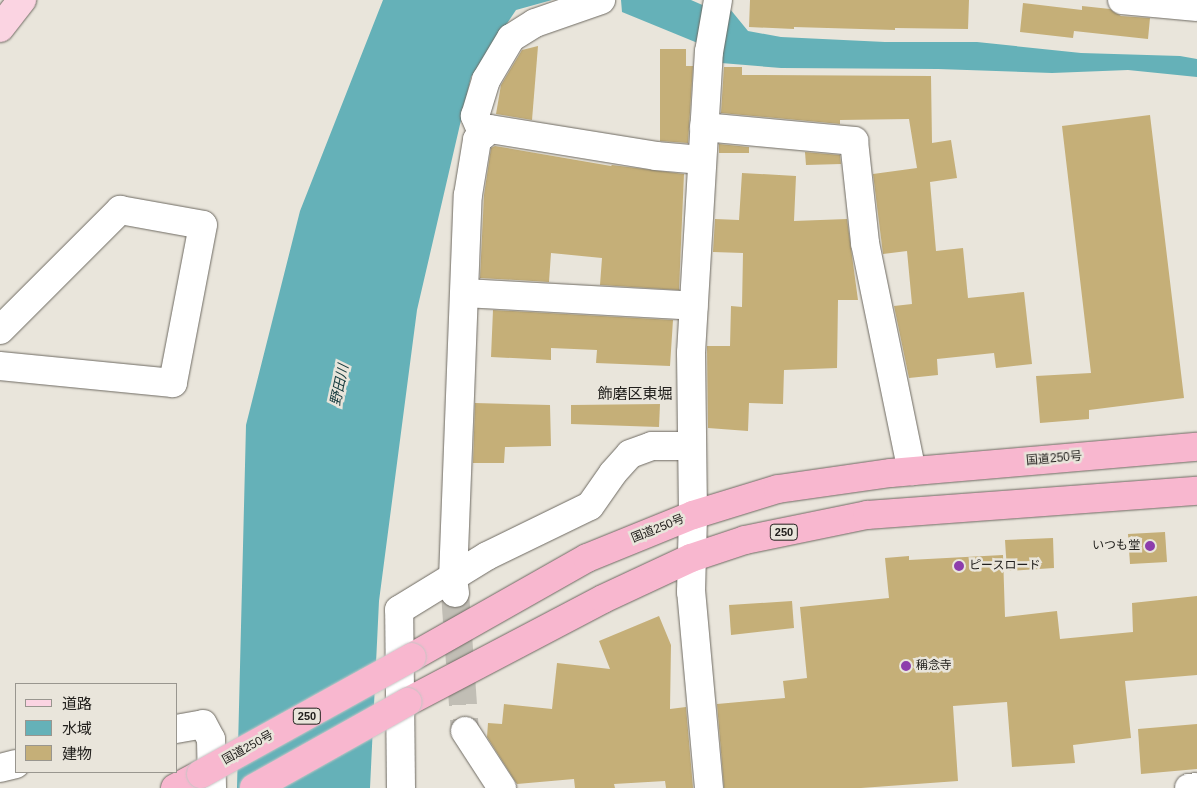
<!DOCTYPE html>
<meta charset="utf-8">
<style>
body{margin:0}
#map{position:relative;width:1197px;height:788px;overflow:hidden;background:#e9e5db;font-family:Helvetica,"Noto Sans JP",sans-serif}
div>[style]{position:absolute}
.water>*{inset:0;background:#65b1b8}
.building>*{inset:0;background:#c5af78}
.minor-tunnel>*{height:28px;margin-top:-14px;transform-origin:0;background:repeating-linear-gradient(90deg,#c1beb5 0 28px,transparent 0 42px)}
.roads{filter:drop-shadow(0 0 1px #6e6a62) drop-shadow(0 0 1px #6e6a62)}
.minor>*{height:28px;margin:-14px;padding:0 14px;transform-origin:14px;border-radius:14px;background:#fff}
.major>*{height:28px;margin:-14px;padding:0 14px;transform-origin:14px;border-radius:14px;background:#fbd4e2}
.highway>*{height:28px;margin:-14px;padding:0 14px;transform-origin:14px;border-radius:14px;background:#f8b7cf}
.bridges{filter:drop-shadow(0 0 1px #c6c5c4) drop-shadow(0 0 1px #c6c5c4)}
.highway-bridge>*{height:28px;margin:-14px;padding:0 14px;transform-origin:14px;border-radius:14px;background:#f8b7cf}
.dots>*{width:14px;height:14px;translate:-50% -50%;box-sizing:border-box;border:2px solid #e9e5db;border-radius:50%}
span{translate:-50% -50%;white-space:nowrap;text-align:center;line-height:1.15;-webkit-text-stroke:5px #e9e5db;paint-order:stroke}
.shield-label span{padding:1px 4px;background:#e9e5db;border:1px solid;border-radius:4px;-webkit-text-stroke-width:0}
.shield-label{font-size:11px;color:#22201d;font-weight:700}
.street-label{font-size:12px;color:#22201d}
.poi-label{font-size:12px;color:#22201d}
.right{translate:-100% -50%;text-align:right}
.left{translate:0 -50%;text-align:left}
.water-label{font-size:14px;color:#153a3d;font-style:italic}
.quarter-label{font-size:15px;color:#22201d}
.legend{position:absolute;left:15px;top:683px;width:162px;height:90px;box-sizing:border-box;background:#e9e5db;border:1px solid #99968f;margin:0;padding:6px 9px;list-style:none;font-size:15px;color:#22201d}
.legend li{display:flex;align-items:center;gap:10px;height:25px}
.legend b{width:25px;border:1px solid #99968f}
</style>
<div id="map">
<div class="water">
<i style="clip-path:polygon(383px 0,552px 0,516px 10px,471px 77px,417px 310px,379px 601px,370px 788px,237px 788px,246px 425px,300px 211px)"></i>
<i style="clip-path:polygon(621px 0,691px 0,707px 7px,730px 9px,748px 31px,781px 37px,885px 42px,977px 42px,1081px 53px,1180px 56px,1197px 59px,1197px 77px,1128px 70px,1052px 73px,938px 69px,781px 68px,721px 63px,705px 46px,622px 12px)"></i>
</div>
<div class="building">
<i style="clip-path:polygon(750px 0,969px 0,968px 29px,895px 28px,895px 30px,794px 27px,794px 29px,749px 27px)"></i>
<i style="clip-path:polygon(1023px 3px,1082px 10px,1082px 6px,1110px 9px,1121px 16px,1150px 18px,1148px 39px,1074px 31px,1073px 38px,1020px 32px)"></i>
<i style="clip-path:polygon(538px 46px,532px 120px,496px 114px,501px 85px,522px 50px)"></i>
<i style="clip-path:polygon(660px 49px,686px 49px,686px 66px,693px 66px,688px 143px,660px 141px)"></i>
<i style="clip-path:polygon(724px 67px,742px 67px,742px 75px,931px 76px,932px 143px,951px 140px,957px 178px,930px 182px,936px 251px,963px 248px,968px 298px,1024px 292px,1032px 364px,996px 368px,994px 353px,937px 359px,938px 375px,909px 378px,894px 306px,912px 304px,907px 251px,883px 254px,873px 174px,917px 168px,909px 119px,840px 120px,840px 124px,721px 113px)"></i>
<i style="clip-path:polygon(1150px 115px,1184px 398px,1089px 410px,1089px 419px,1040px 423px,1036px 376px,1091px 373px,1062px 126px)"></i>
<i style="clip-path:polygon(719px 144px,749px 147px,749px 153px,719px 153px)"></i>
<i style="clip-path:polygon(495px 146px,611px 166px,612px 165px,684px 174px,679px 290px,600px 285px,602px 258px,551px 253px,549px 282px,480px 278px,484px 195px,491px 148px)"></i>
<i style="clip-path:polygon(805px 152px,840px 155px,841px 164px,806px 165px)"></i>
<i style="clip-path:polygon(742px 173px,796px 176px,794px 221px,847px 219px,858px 300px,838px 300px,837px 368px,784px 370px,783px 404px,749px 403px,748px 431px,708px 428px,707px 346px,730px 346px,731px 306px,742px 307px,743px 253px,713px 252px,715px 219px,739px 220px)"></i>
<i style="clip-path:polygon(493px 310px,673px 320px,670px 366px,596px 363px,597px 350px,551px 348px,551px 360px,491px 357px)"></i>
<i style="clip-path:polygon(475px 403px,550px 405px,551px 446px,505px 447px,504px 463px,473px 463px)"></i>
<i style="clip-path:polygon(660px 404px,659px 427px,571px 424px,571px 405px)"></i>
<i style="clip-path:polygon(1165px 532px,1167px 562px,1130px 564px,1128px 534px)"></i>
<i style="clip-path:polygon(1053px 538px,1054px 568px,1007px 571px,1005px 540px)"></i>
<i style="clip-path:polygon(1003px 555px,1005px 617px,1057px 611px,1060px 639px,1133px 632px,1132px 603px,1197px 596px,1197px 675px,1125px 681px,1131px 738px,1073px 745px,1075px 763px,1012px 767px,1007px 702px,953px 706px,958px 781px,861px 788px,724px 788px,717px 704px,785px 698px,783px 681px,807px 678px,800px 607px,889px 598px,885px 558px,909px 556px,909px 560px)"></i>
<i style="clip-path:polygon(792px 601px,794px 628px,731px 635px,729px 605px)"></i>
<i style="clip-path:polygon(659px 616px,671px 645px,670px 709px,686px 707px,693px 788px,666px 788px,665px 781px,614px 784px,615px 788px,575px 788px,574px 779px,517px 784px,487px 737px,488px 723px,502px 724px,504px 704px,552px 709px,557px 663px,610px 669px,599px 641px)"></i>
<i style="clip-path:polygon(1197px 724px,1197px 769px,1141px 774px,1138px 729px)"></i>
</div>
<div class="minor-tunnel">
<i style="left:455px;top:593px;width:138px;rotate:85.9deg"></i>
</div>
<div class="roads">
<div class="minor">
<i style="left:1122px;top:0;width:75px;rotate:5.3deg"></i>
<i style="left:704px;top:127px;width:151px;rotate:5.3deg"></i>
<i style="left:854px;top:141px;width:103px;rotate:83.8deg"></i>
<i style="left:865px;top:243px;width:233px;rotate:78.4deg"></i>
<i style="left:483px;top:135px;width:21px;rotate:-113deg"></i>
<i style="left:475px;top:116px;width:38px;rotate:-73deg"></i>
<i style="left:486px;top:80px;width:49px;rotate:-59.2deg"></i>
<i style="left:511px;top:38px;width:28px;rotate:-32deg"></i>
<i style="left:535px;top:23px;width:70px;rotate:-19.2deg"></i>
<i style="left:465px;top:293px;width:229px;rotate:3.2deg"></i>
<i style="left:0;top:330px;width:170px;rotate:-45deg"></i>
<i style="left:120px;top:210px;width:84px;rotate:10.2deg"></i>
<i style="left:203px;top:225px;width:161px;rotate:100.8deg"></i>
<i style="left:173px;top:383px;width:174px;rotate:-174.4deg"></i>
<i style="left:455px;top:593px;width:15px;rotate:-98deg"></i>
<i style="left:453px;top:578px;width:383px;rotate:-87.8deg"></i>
<i style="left:468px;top:195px;width:56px;rotate:-80.7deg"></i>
<i style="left:477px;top:140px;width:17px;rotate:-40deg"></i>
<i style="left:490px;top:129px;width:168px;rotate:9.2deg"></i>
<i style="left:656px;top:156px;width:46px;rotate:5deg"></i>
<i style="left:176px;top:729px;width:27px;rotate:-10deg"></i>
<i style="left:203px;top:724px;width:17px;rotate:62deg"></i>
<i style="left:211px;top:739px;width:49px;rotate:88.8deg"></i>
<i style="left:465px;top:731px;width:68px;rotate:57deg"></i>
<i style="left:0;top:768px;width:16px;rotate:-14deg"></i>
<i style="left:401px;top:788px;width:178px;rotate:-90.6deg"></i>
<i style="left:399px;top:610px;width:103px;rotate:-31.5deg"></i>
<i style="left:487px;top:556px;width:114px;rotate:-25.9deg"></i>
<i style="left:590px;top:506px;width:40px;rotate:-55.1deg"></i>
<i style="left:613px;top:473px;width:25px;rotate:-48deg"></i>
<i style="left:630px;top:454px;width:23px;rotate:-20deg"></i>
<i style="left:652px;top:446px;width:40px"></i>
<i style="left:709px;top:788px;width:197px;rotate:-95.2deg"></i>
<i style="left:691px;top:592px;width:77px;rotate:-88.5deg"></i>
<i style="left:693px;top:515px;width:162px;rotate:-90.7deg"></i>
<i style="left:691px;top:353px;width:302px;rotate:-86.6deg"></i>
<i style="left:709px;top:52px;width:53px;rotate:-80.2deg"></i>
<i style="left:1189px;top:788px;width:8px;rotate:-7deg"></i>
</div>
<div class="major">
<i style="left:0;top:28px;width:36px;rotate:-52deg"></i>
</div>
<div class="highway">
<i style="left:412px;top:657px;width:201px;rotate:-29.5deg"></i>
<i style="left:587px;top:558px;width:114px;rotate:-22.1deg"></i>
<i style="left:693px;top:515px;width:89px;rotate:-17deg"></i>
<i style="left:778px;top:489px;width:114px;rotate:-8.1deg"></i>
<i style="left:891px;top:473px;width:307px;rotate:-4.9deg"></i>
<i style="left:407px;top:702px;width:221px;rotate:-27.7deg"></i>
<i style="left:603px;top:599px;width:97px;rotate:-25deg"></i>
<i style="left:691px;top:558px;width:57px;rotate:-18.4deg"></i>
<i style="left:745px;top:540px;width:125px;rotate:-11.6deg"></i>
<i style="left:867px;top:515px;width:331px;rotate:-4.2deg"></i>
<i style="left:175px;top:788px;width:30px;rotate:-28deg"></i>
</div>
</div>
<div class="bridges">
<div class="highway-bridge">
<i style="left:201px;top:774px;width:241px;rotate:-29deg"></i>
<i style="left:254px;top:788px;width:176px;rotate:-29.3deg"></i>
</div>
</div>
<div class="dots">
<i style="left:1150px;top:546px;background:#8d3dac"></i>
<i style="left:959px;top:566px;background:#8d3dac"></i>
<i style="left:906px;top:666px;background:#8d3dac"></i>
</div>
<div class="shield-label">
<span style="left:784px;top:532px">250</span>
<span style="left:307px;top:716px">250</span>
</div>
<div class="street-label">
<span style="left:1054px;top:459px;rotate:-5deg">国道250号</span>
<span style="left:658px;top:529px;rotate:-22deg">国道250号</span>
<span style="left:248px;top:748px;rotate:-29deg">国道250号</span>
</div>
<div class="poi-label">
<span class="right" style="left:1140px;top:546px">いつも堂</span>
<span class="left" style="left:969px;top:566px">ピースロード</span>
<span class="left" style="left:916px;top:666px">稱念寺</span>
</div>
<div class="water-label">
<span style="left:339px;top:385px;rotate:-78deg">野田川</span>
</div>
<div class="quarter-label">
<span style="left:635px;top:394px">飾磨区東堀</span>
</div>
<ul class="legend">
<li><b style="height:6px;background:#fbd4e2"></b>道路</li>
<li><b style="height:14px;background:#65b1b8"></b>水域</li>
<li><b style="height:14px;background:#c5af78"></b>建物</li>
</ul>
</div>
